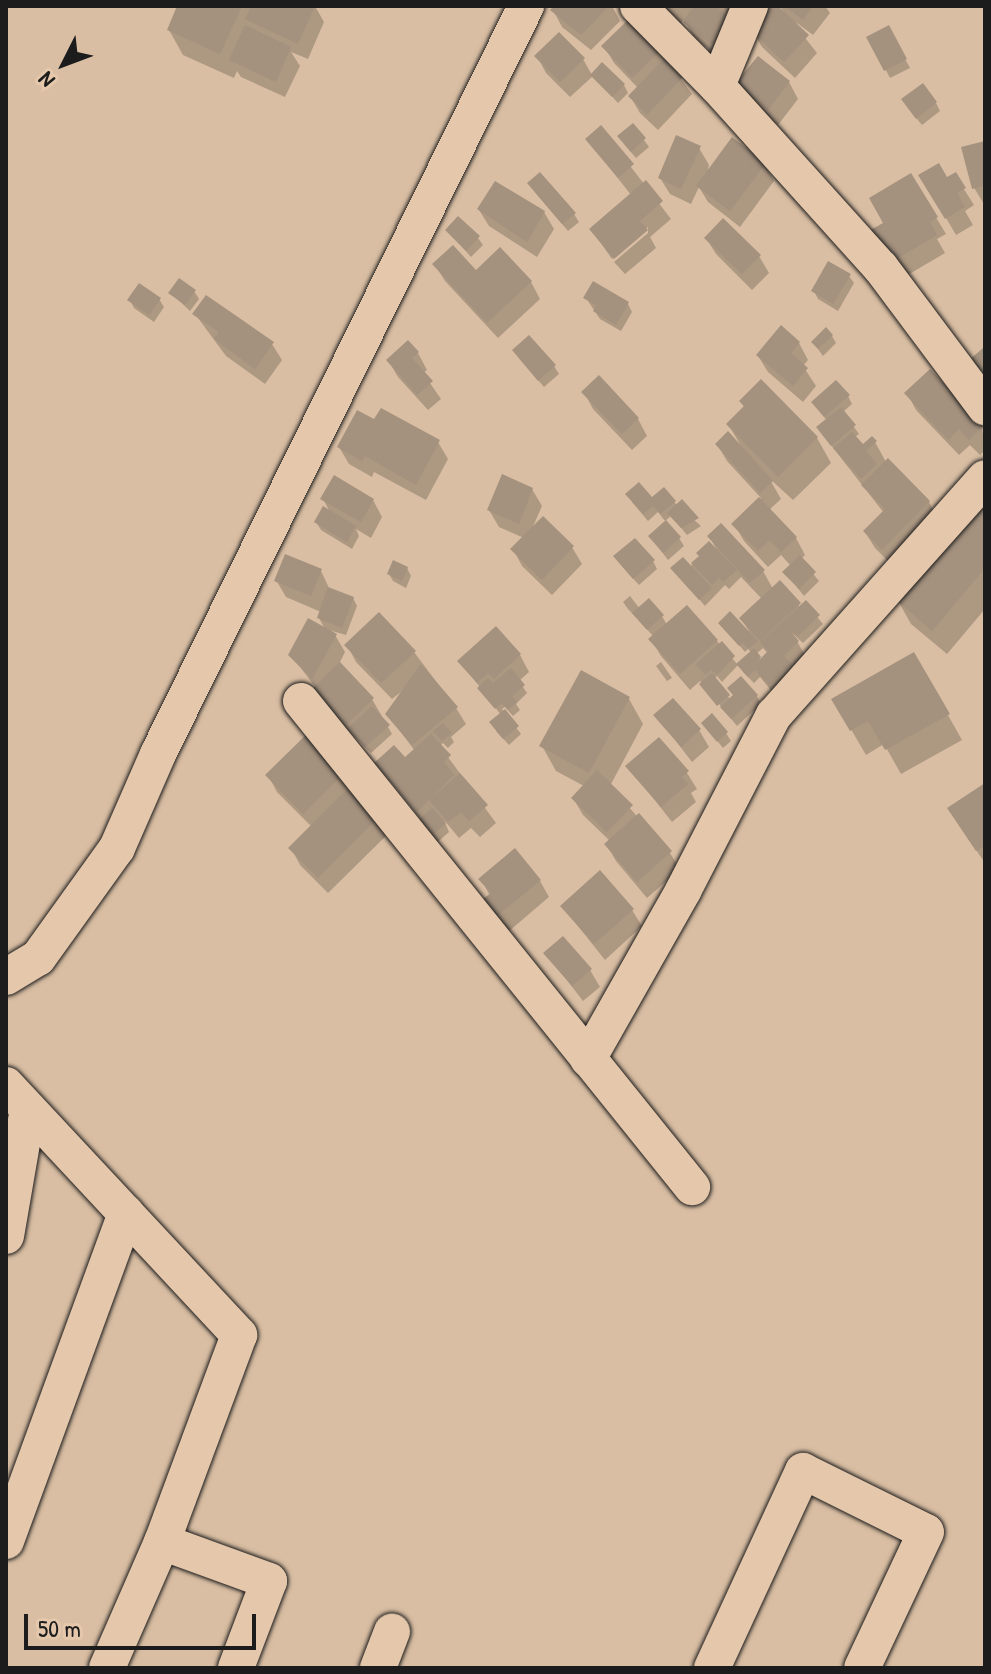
<!DOCTYPE html>
<style>
body{margin:0}
#map{position:relative;width:991px;height:1674px;overflow:hidden;background:#d9bea3;font-family:"Patrick Hand",sans-serif}
div>[style]{position:absolute}
.shadow>*{inset:0;background:#0003}
.building>*{inset:0;background:#a4917e}
.roads{filter:drop-shadow(0 0 2px #1c1c1c) drop-shadow(0 0 2px #1c1c1c)}
.street>*{height:36px;margin:-18px;padding:0 18px;transform-origin:18px;border-radius:18px;background:#e5c8ac}
span{translate:-50% -50%;white-space:nowrap;text-align:center;line-height:1.15;-webkit-text-stroke:6px #e5c8ac;paint-order:stroke}
.frame{position:absolute;inset:0;border:8px solid #1c1c1c;pointer-events:none}
.north{position:absolute;left:24px;top:24px;width:80px;height:80px;-webkit-text-stroke:6px #e5c8ac;paint-order:stroke;rotate:228deg;font-size:22px;font-weight:700;line-height:32px;text-align:center;color:#1c1c1c}
.north::after{content:'';display:block;margin:auto;width:28px;height:36px;background:#1c1c1c;clip-path:polygon(50% 0,100% 100%,50% 72%,0 100%)}
.scale{position:absolute;left:24px;top:1614px;width:232px;height:36px;box-sizing:border-box;border:4px solid #1c1c1c;border-top:0;padding-left:10px;font-size:24px;line-height:28px;white-space:nowrap;color:#1c1c1c;-webkit-text-stroke:6px #e5c8ac;paint-order:stroke}
</style>
<div id="map">
<div class="shadow">
<i style="clip-path:polygon(179px 6px,315px 6px,324px 22px,308px 59px,291px 52px,300px 66px,285px 97px,241px 77px,237px 71px,234px 78px,183px 55px,169px 30px)"></i>
<i style="clip-path:polygon(556px 6px,612px 6px,620px 21px,591px 50px,562px 27px,553px 10px)"></i>
<i style="clip-path:polygon(653px 6px,692px 6px,694px 10px,697px 6px,751px 6px,725px 61px,695px 39px,684px 20px,675px 28px)"></i>
<i style="clip-path:polygon(775px 6px,784px 13px,780px 6px,825px 6px,830px 13px,813px 35px,797px 23px,795px 25px,817px 53px,795px 78px,762px 47px,752px 30px)"></i>
<i style="clip-path:polygon(888px 28px,910px 68px,890px 78px,869px 38px)"></i>
<i style="clip-path:polygon(604px 46px,659px 51px,692px 94px,658px 130px,640px 113px,630px 96px,638px 88px,614px 63px)"></i>
<i style="clip-path:polygon(537px 56px,583px 59px,592px 75px,624px 85px,628px 93px,618px 103px,593px 76px,570px 97px,546px 73px)"></i>
<i style="clip-path:polygon(789px 82px,798px 99px,778px 125px,747px 101px,738px 85px)"></i>
<i style="clip-path:polygon(936px 103px,940px 111px,922px 125px,908px 108px)"></i>
<i style="clip-path:polygon(633px 125px,649px 147px,636px 158px,624px 144px)"></i>
<i style="clip-path:polygon(601px 128px,671px 219px,650px 237px,656px 248px,625px 274px,614px 262px,648px 233px,648px 227px,612px 259px,591px 229px,631px 195px,588px 140px)"></i>
<i style="clip-path:polygon(985px 143px,985px 204px,984px 204px,974px 188px)"></i>
<i style="clip-path:polygon(699px 148px,709px 165px,707px 174px,764px 164px,774px 181px,740px 227px,708px 202px,699px 187px,691px 204px,670px 194px,660px 178px)"></i>
<i style="clip-path:polygon(921px 175px,947px 180px,955px 175px,974px 205px,965px 211px,973px 225px,956px 235px)"></i>
<i style="clip-path:polygon(911px 176px,946px 234px,937px 239px,945px 253px,906px 276px,891px 269px)"></i>
<i style="clip-path:polygon(534px 191px,574px 214px,579px 222px,568px 231px)"></i>
<i style="clip-path:polygon(479px 210px,544px 212px,554px 229px,537px 257px,489px 226px)"></i>
<i style="clip-path:polygon(447px 230px,478px 238px,483px 245px,471px 257px)"></i>
<i style="clip-path:polygon(706px 238px,759px 256px,769px 273px,752px 290px,716px 254px)"></i>
<i style="clip-path:polygon(500px 249px,531px 282px,540px 299px,498px 338px,445px 281px,435px 265px,475px 273px)"></i>
<i style="clip-path:polygon(849px 276px,854px 283px,838px 311px,818px 299px,814px 291px)"></i>
<i style="clip-path:polygon(194px 291px,199px 299px,190px 311px,171px 293px)"></i>
<i style="clip-path:polygon(586px 298px,628px 304px,632px 312px,621px 331px,600px 319px)"></i>
<i style="clip-path:polygon(159px 299px,164px 307px,154px 322px,134px 308px,130px 300px)"></i>
<i style="clip-path:polygon(195px 314px,272px 344px,282px 360px,265px 384px,226px 356px)"></i>
<i style="clip-path:polygon(832px 336px,836px 343px,823px 356px,813px 342px)"></i>
<i style="clip-path:polygon(799px 343px,808px 360px,803px 366px,816px 386px,803px 402px,768px 372px,758px 356px)"></i>
<i style="clip-path:polygon(418px 353px,427px 370px,423px 373px,441px 399px,428px 410px,398px 377px,388px 360px)"></i>
<i style="clip-path:polygon(519px 358px,554px 366px,559px 374px,544px 387px)"></i>
<i style="clip-path:polygon(930px 371px,982px 427px,985px 450px,980px 455px,970px 445px,959px 455px,916px 410px,907px 393px)"></i>
<i style="clip-path:polygon(584px 392px,638px 419px,647px 436px,632px 450px,593px 409px)"></i>
<i style="clip-path:polygon(848px 396px,852px 404px,843px 412px,859px 434px,855px 437px,863px 446px,875px 442px,886px 462px,929px 502px,938px 519px,892px 565px,875px 548px,865px 532px,884px 513px,823px 435px,827px 421px,813px 402px)"></i>
<i style="clip-path:polygon(741px 401px,817px 438px,831px 463px,793px 500px,769px 478px,781px 499px,769px 510px,796px 538px,805px 555px,801px 559px,819px 581px,804px 596px,785px 572px,791px 566px,781px 555px,768px 567px,744px 541px,734px 524px,761px 498px,727px 461px,717px 444px,741px 446px,728px 424px,744px 407px)"></i>
<i style="clip-path:polygon(375px 422px,438px 442px,448px 459px,426px 500px,374px 472px,372px 477px,349px 464px,339px 447px)"></i>
<i style="clip-path:polygon(532px 489px,542px 506px,532px 529px,572px 547px,582px 564px,552px 595px,522px 566px,513px 549px,524px 538px,499px 527px,489px 510px)"></i>
<i style="clip-path:polygon(985px 495px,985px 609px,947px 654px,911px 624px,897px 599px)"></i>
<i style="clip-path:polygon(323px 499px,373px 500px,382px 517px,371px 538px,356px 529px,359px 536px,352px 549px,321px 530px,316px 522px,331px 514px)"></i>
<i style="clip-path:polygon(652px 500px,674px 502px,701px 526px,687px 535px,671px 516px,665px 521px,658px 512px,648px 521px,632px 502px)"></i>
<i style="clip-path:polygon(evenodd,721px 526px,763px 571px,773px 589px,801px 607px,806px 603px,823px 624px,803px 643px,793px 634px,807px 659px,780px 701px,760px 677px,754px 683px,743px 672px,739px 664px,752px 653px,748px 649px,745px 652px,720px 623px,749px 631px,741px 619px,762px 599px,741px 577px,729px 589px,725px 585px,705px 606px,673px 569px,690px 567px,710px 544px,717px 550px,709px 536px,721px 526px,763px 648px,768px 654px,761px 661px,756px 654px,763px 648px)"></i>
<i style="clip-path:polygon(650px 536px,679px 538px,684px 546px,668px 560px)"></i>
<i style="clip-path:polygon(653px 561px,657px 569px,639px 585px,620px 564px)"></i>
<i style="clip-path:polygon(407px 568px,411px 576px,406px 588px,393px 581px,389px 574px)"></i>
<i style="clip-path:polygon(321px 571px,330px 590px,353px 598px,357px 606px,346px 635px,325px 629px,319px 618px,321px 612px,286px 597px,276px 580px)"></i>
<i style="clip-path:polygon(630px 596px,640px 609px,662px 616px,667px 625px,717px 641px,738px 665px,722px 682px,717px 676px,714px 679px,731px 700px,757px 696px,761px 704px,737px 726px,700px 681px,690px 690px,661px 656px,651px 639px,654px 637px,628px 609px,623px 602px)"></i>
<i style="clip-path:polygon(335px 635px,345px 652px,339px 664px,372px 699px,392px 734px,371px 753px,324px 707px,316px 688px,291px 655px)"></i>
<i style="clip-path:polygon(347px 645px,414px 652px,456px 708px,466px 724px,451px 737px,454px 742px,448px 748px,443px 743px,440px 746px,496px 823px,480px 837px,471px 828px,459px 838px,444px 820px,449px 832px,431px 848px,421px 820px,376px 763px,404px 760px,415px 751px,387px 714px,405px 689px,392px 699px,356px 662px)"></i>
<i style="clip-path:polygon(520px 655px,529px 672px,519px 681px,527px 693px,516px 704px,520px 710px,513px 716px,505px 707px,502px 709px,521px 734px,509px 745px,496px 731px,501px 715px,460px 661px)"></i>
<i style="clip-path:polygon(914px 655px,962px 740px,901px 774px,884px 744px,866px 755px,834px 700px)"></i>
<i style="clip-path:polygon(661px 662px,672px 678px,667px 681px,656px 666px)"></i>
<i style="clip-path:polygon(581px 673px,629px 699px,643px 724px,610px 786px,670px 853px,680px 869px,647px 898px,616px 861px,606px 844px,610px 841px,583px 815px,573px 798px,584px 786px,556px 771px,542px 746px)"></i>
<i style="clip-path:polygon(656px 715px,699px 730px,709px 747px,692px 762px)"></i>
<i style="clip-path:polygon(703px 723px,726px 733px,731px 741px,723px 748px)"></i>
<i style="clip-path:polygon(313px 731px,393px 829px,328px 893px,300px 865px,291px 848px,312px 827px,277px 792px,268px 775px)"></i>
<i style="clip-path:polygon(628px 766px,687px 773px,697px 789px,691px 793px,696px 802px,672px 822px)"></i>
<i style="clip-path:polygon(985px 786px,985px 863px,959px 825px)"></i>
<i style="clip-path:polygon(481px 879px,540px 881px,549px 897px,508px 932px,495px 917px,490px 896px)"></i>
<i style="clip-path:polygon(562px 906px,632px 910px,642px 926px,605px 960px)"></i>
<i style="clip-path:polygon(546px 953px,590px 970px,600px 987px,583px 1001px)"></i>
</div>
<div class="building">
<i style="clip-path:polygon(177px 6px,242px 6px,220px 54px,167px 30px)"></i>
<i style="clip-path:polygon(251px 6px,315px 6px,298px 44px,245px 19px)"></i>
<i style="clip-path:polygon(554px 6px,609px 6px,581px 35px,550px 10px)"></i>
<i style="clip-path:polygon(694px 6px,715px 6px,733px 20px,714px 46px,683px 22px)"></i>
<i style="clip-path:polygon(772px 6px,778px 6px,809px 35px,784px 62px,750px 30px)"></i>
<i style="clip-path:polygon(785px 6px,813px 6px,803px 20px)"></i>
<i style="clip-path:polygon(630px 18px,661px 50px,632px 78px,601px 46px)"></i>
<i style="clip-path:polygon(245px 25px,291px 47px,276px 82px,229px 60px)"></i>
<i style="clip-path:polygon(889px 25px,907px 59px,884px 71px,866px 37px)"></i>
<i style="clip-path:polygon(559px 32px,585px 58px,560px 82px,534px 56px)"></i>
<i style="clip-path:polygon(758px 56px,790px 81px,768px 110px,735px 84px)"></i>
<i style="clip-path:polygon(665px 58px,684px 76px,647px 115px,628px 96px)"></i>
<i style="clip-path:polygon(602px 62px,625px 84px,612px 97px,590px 75px)"></i>
<i style="clip-path:polygon(923px 83px,937px 102px,916px 119px,901px 99px)"></i>
<i style="clip-path:polygon(633px 123px,646px 138px,631px 152px,617px 136px)"></i>
<i style="clip-path:polygon(601px 125px,634px 164px,618px 178px,585px 139px)"></i>
<i style="clip-path:polygon(676px 135px,701px 146px,681px 189px,658px 178px)"></i>
<i style="clip-path:polygon(732px 137px,766px 163px,730px 211px,696px 186px)"></i>
<i style="clip-path:polygon(985px 141px,985px 185px,972px 189px,961px 147px)"></i>
<i style="clip-path:polygon(939px 163px,947px 177px,956px 172px,966px 188px,957px 193px,965px 207px,945px 219px,918px 175px)"></i>
<i style="clip-path:polygon(540px 172px,576px 213px,562px 224px,527px 183px)"></i>
<i style="clip-path:polygon(911px 173px,938px 217px,930px 222px,937px 235px,895px 260px,888px 249px,880px 253px,867px 232px,883px 223px,869px 198px)"></i>
<i style="clip-path:polygon(646px 180px,663px 201px,640px 221px,648px 230px,614px 259px,589px 229px)"></i>
<i style="clip-path:polygon(495px 181px,545px 211px,527px 242px,477px 209px)"></i>
<i style="clip-path:polygon(458px 216px,480px 236px,466px 251px,445px 230px)"></i>
<i style="clip-path:polygon(723px 218px,761px 255px,742px 274px,704px 238px)"></i>
<i style="clip-path:polygon(453px 245px,476px 270px,500px 247px,532px 281px,487px 323px,432px 264px)"></i>
<i style="clip-path:polygon(828px 261px,851px 274px,833px 304px,811px 291px)"></i>
<i style="clip-path:polygon(179px 278px,196px 290px,185px 305px,168px 293px)"></i>
<i style="clip-path:polygon(593px 281px,629px 302px,616px 325px,593px 311px,596px 305px,583px 298px)"></i>
<i style="clip-path:polygon(139px 283px,161px 298px,149px 315px,127px 300px)"></i>
<i style="clip-path:polygon(206px 295px,274px 342px,255px 369px,214px 339px,219px 332px,192px 314px)"></i>
<i style="clip-path:polygon(781px 325px,800px 342px,791px 353px,808px 368px,793px 386px,756px 355px)"></i>
<i style="clip-path:polygon(826px 327px,833px 335px,818px 349px,811px 342px)"></i>
<i style="clip-path:polygon(529px 335px,556px 365px,538px 381px,512px 350px)"></i>
<i style="clip-path:polygon(408px 340px,419px 352px,412px 358px,433px 381px,417px 395px,386px 360px)"></i>
<i style="clip-path:polygon(983px 348px,985px 350px,985px 378px,968px 361px)"></i>
<i style="clip-path:polygon(930px 369px,984px 425px,969px 440px,959px 429px,948px 440px,904px 393px)"></i>
<i style="clip-path:polygon(599px 375px,639px 418px,622px 434px,581px 392px)"></i>
<i style="clip-path:polygon(761px 379px,818px 437px,778px 477px,726px 424px,744px 406px,739px 401px)"></i>
<i style="clip-path:polygon(836px 380px,850px 395px,824px 417px,811px 402px)"></i>
<i style="clip-path:polygon(841px 407px,856px 425px,831px 446px,816px 427px)"></i>
<i style="clip-path:polygon(381px 408px,440px 440px,416px 485px,365px 456px,362px 461px,337px 447px,357px 410px,374px 419px)"></i>
<i style="clip-path:polygon(728px 431px,773px 481px,760px 493px,715px 444px)"></i>
<i style="clip-path:polygon(852px 432px,863px 444px,872px 436px,877px 441px,866px 451px,877px 464px,861px 479px,833px 448px)"></i>
<i style="clip-path:polygon(888px 458px,930px 501px,882px 550px,863px 531px,885px 509px,861px 485px)"></i>
<i style="clip-path:polygon(502px 474px,533px 488px,519px 524px,487px 510px)"></i>
<i style="clip-path:polygon(334px 475px,374px 499px,361px 522px,320px 499px)"></i>
<i style="clip-path:polygon(639px 482px,652px 497px,664px 487px,676px 501px,660px 514px,653px 506px,643px 514px,625px 494px)"></i>
<i style="clip-path:polygon(985px 492px,985px 568px,932px 631px,894px 598px)"></i>
<i style="clip-path:polygon(759px 497px,797px 537px,781px 552px,770px 540px,758px 551px,731px 524px)"></i>
<i style="clip-path:polygon(682px 499px,699px 518px,681px 528px,667px 513px)"></i>
<i style="clip-path:polygon(323px 506px,356px 526px,347px 542px,314px 522px)"></i>
<i style="clip-path:polygon(543px 516px,574px 546px,542px 580px,510px 549px)"></i>
<i style="clip-path:polygon(666px 520px,681px 537px,663px 553px,648px 536px)"></i>
<i style="clip-path:polygon(721px 523px,765px 570px,750px 583px,707px 536px)"></i>
<i style="clip-path:polygon(635px 538px,655px 560px,633px 579px,613px 556px)"></i>
<i style="clip-path:polygon(709px 541px,737px 570px,723px 582px,719px 578px,712px 585px,691px 563px,699px 556px,696px 553px)"></i>
<i style="clip-path:polygon(285px 554px,322px 569px,311px 596px,274px 581px)"></i>
<i style="clip-path:polygon(800px 555px,816px 572px,799px 589px,782px 572px)"></i>
<i style="clip-path:polygon(683px 557px,712px 588px,699px 600px,670px 568px)"></i>
<i style="clip-path:polygon(393px 560px,408px 567px,402px 581px,387px 574px)"></i>
<i style="clip-path:polygon(780px 580px,801px 603px,760px 641px,739px 618px)"></i>
<i style="clip-path:polygon(328px 587px,354px 597px,342px 628px,317px 618px)"></i>
<i style="clip-path:polygon(649px 598px,664px 615px,647px 630px,632px 613px)"></i>
<i style="clip-path:polygon(806px 600px,820px 615px,798px 636px,789px 630px,799px 641px,784px 656px,792px 664px,769px 685px,755px 670px,748px 677px,736px 664px,754px 648px,761px 657px,752px 667px,768px 651px,760px 642px)"></i>
<i style="clip-path:polygon(687px 605px,718px 640px,680px 674px,648px 639px)"></i>
<i style="clip-path:polygon(730px 611px,758px 641px,748px 649px,743px 643px,739px 646px,718px 623px)"></i>
<i style="clip-path:polygon(379px 612px,416px 651px,381px 683px,344px 645px)"></i>
<i style="clip-path:polygon(308px 618px,337px 634px,312px 679px,288px 655px)"></i>
<i style="clip-path:polygon(496px 626px,521px 654px,494px 679px,488px 673px,477px 683px,457px 661px)"></i>
<i style="clip-path:polygon(722px 641px,735px 656px,717px 675px,711px 670px,705px 675px,696px 664px)"></i>
<i style="clip-path:polygon(914px 652px,950px 714px,885px 750px,868px 721px,850px 731px,831px 699px)"></i>
<i style="clip-path:polygon(340px 662px,374px 698px,346px 725px,311px 690px)"></i>
<i style="clip-path:polygon(421px 664px,458px 707px,412px 745px,385px 714px)"></i>
<i style="clip-path:polygon(511px 668px,525px 685px,512px 696px,517px 702px,508px 710px,502px 703px,495px 709px,477px 688px,488px 678px,493px 683px)"></i>
<i style="clip-path:polygon(581px 670px,630px 697px,589px 773px,539px 746px)"></i>
<i style="clip-path:polygon(712px 673px,730px 695px,717px 706px,699px 684px)"></i>
<i style="clip-path:polygon(741px 676px,758px 695px,731px 719px,720px 707px,733px 695px,727px 688px)"></i>
<i style="clip-path:polygon(673px 698px,701px 729px,681px 747px,653px 715px)"></i>
<i style="clip-path:polygon(372px 706px,390px 725px,365px 747px,348px 728px)"></i>
<i style="clip-path:polygon(505px 709px,519px 726px,503px 739px,489px 722px)"></i>
<i style="clip-path:polygon(712px 713px,728px 732px,717px 742px,701px 723px)"></i>
<i style="clip-path:polygon(443px 723px,452px 733px,442px 741px,433px 731px)"></i>
<i style="clip-path:polygon(313px 728px,351px 766px,303px 814px,265px 775px)"></i>
<i style="clip-path:polygon(431px 734px,451px 755px,444px 762px,454px 775px,417px 812px,374px 763px,394px 745px,405px 757px)"></i>
<i style="clip-path:polygon(659px 737px,689px 771px,682px 777px,688px 784px,661px 807px,625px 766px)"></i>
<i style="clip-path:polygon(597px 770px,633px 805px,607px 832px,571px 798px)"></i>
<i style="clip-path:polygon(460px 773px,488px 805px,469px 821px,461px 812px,448px 822px,429px 800px)"></i>
<i style="clip-path:polygon(355px 781px,385px 811px,318px 878px,288px 848px)"></i>
<i style="clip-path:polygon(985px 783px,985px 845px,976px 851px,947px 808px)"></i>
<i style="clip-path:polygon(432px 808px,446px 823px,425px 842px,411px 826px)"></i>
<i style="clip-path:polygon(639px 813px,672px 851px,637px 882px,604px 844px)"></i>
<i style="clip-path:polygon(515px 848px,541px 880px,497px 916px,483px 899px,491px 893px,478px 879px)"></i>
<i style="clip-path:polygon(600px 870px,634px 909px,594px 944px,560px 906px)"></i>
<i style="clip-path:polygon(563px 936px,592px 969px,572px 986px,543px 953px)"></i>
</div>
<div class="roads">
<div class="street">
<i style="left:638px;top:6px;width:112px;rotate:45.4deg"></i>
<i style="left:717px;top:86px;width:245px;rotate:48deg"></i>
<i style="left:881px;top:268px;width:174px;rotate:53.2deg"></i>
<i style="left:717px;top:86px;width:87px;rotate:-67.6deg"></i>
<i style="left:301px;top:701px;width:624px;rotate:51.18deg"></i>
<i style="left:6px;top:977px;width:37px;rotate:-31deg"></i>
<i style="left:38px;top:958px;width:135px;rotate:-54.3deg"></i>
<i style="left:117px;top:848px;width:103px;rotate:-66.4deg"></i>
<i style="left:158px;top:754px;width:834px;rotate:-63.8deg"></i>
<i style="left:588px;top:1059px;width:195px;rotate:-60.5deg"></i>
<i style="left:684px;top:889px;width:196px;rotate:-62.7deg"></i>
<i style="left:774px;top:715px;width:317px;rotate:-48.3deg"></i>
<i style="left:6px;top:1085px;width:342px;rotate:47deg"></i>
<i style="left:239px;top:1335px;width:221px;rotate:110.4deg"></i>
<i style="left:162px;top:1542px;width:137px;rotate:113.6deg"></i>
<i style="left:6px;top:1236px;width:129px;rotate:-80.2deg"></i>
<i style="left:6px;top:1541px;width:349px;rotate:-69.9deg"></i>
<i style="left:162px;top:1542px;width:114px;rotate:20deg"></i>
<i style="left:269px;top:1581px;width:93px;rotate:110.8deg"></i>
<i style="left:378px;top:1668px;width:39px;rotate:-69deg"></i>
<i style="left:712px;top:1668px;width:217px;rotate:-65.2deg"></i>
<i style="left:803px;top:1471px;width:137px;rotate:26.4deg"></i>
<i style="left:926px;top:1532px;width:150px;rotate:115.2deg"></i>
</div>
</div>
<div class="frame"></div>
<div class="north">N</div>
<div class="scale">50 m</div>
</div>
